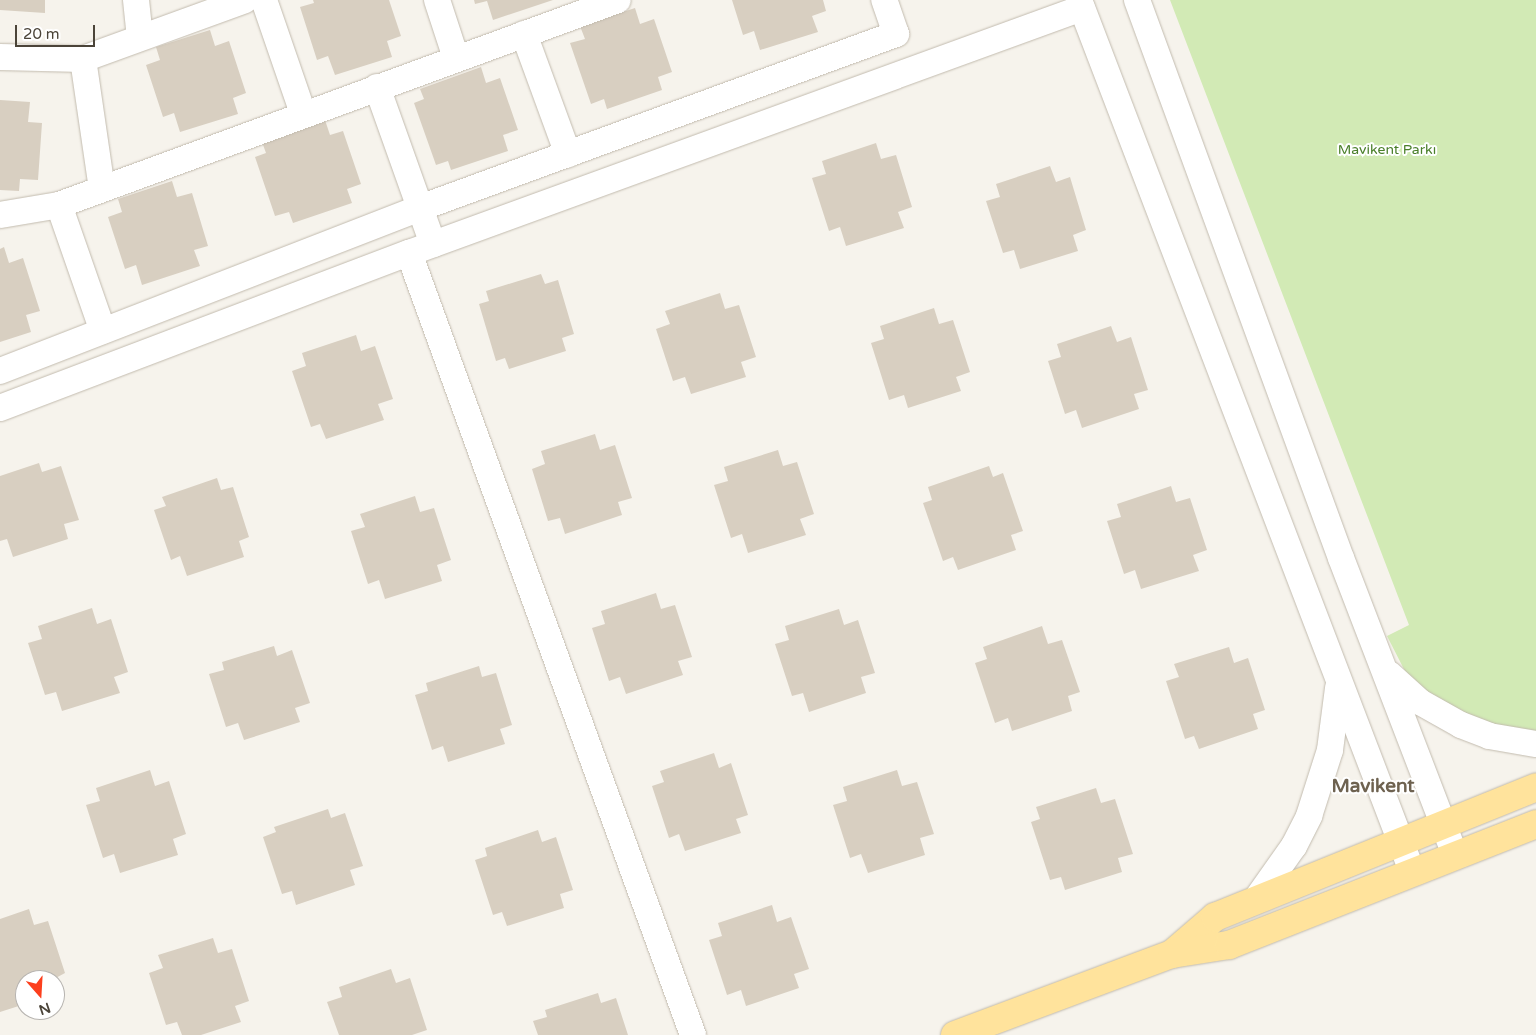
<!DOCTYPE html>
<meta charset="utf-8">
<style>
body{margin:0}
#map{position:relative;width:1536px;height:1035px;overflow:hidden;background:#f6f3ec;font-family:"Varela Round",sans-serif}
div>[style]{position:absolute}
.green>*{inset:0;background:#d2eab5}
.building>*{inset:0;background:#d8cfc1}
.roads{filter:drop-shadow(0 0 1px #c2bbae) drop-shadow(0 0 1px #c2bbae)}
.minor>*{height:26px;margin:-13px;padding:0 13px;transform-origin:13px;border-radius:13px;background:#fff}
.major>*{height:28px;margin:-14px;padding:0 14px;transform-origin:14px;border-radius:14px;background:#ffe39c}
span{translate:-50% -50%;white-space:nowrap;text-align:center;line-height:1.15;-webkit-text-stroke:4px #fff;paint-order:stroke}
.park-label{font-size:14px;color:#4a7f2a}
.district-label{font-size:19px;color:#6e6250;font-weight:700}
.north{position:absolute;left:15px;top:970px;width:50px;height:50px;box-sizing:border-box;background:#fff;border:1px solid #b7b4b0;border-radius:50%;rotate:161deg;font-size:14px;font-weight:700;line-height:20px;text-align:center;color:#4b4439}
.north::after{content:'';display:block;margin:auto;width:18px;height:22px;background:#fc3f1d;clip-path:polygon(50% 0,100% 100%,50% 72%,0 100%)}
.scale{position:absolute;left:15px;top:25px;width:80px;height:22px;box-sizing:border-box;border:2px solid #4b4439;border-top:0;padding-left:6px;font-size:15px;line-height:18px;white-space:nowrap;color:#4b4439;-webkit-text-stroke:4px #fff;paint-order:stroke}
</style>
<div id="map">
<div class="green">
<i style="clip-path:polygon(1170px 0,1536px 0,1536px 732px,1458px 721px,1409px 679px,1387px 636px,1409px 625px)"></i>
</div>
<div class="building">
<i style="clip-path:polygon(0 0,45px 0,45px 13px,0 10px)"></i>
<i style="clip-path:polygon(313px 0,389px 0,401px 36px,387px 41px,392px 57px,335px 75px,328px 56px,317px 60px,300px 7px,314px 3px)"></i>
<i style="clip-path:polygon(474px 0,553px 0,493px 20px,487px 1px,475px 4px)"></i>
<i style="clip-path:polygon(732px 0,823px 0,826px 11px,812px 16px,818px 32px,760px 50px,754px 31px,743px 35px)"></i>
<i style="clip-path:polygon(635px 8px,640px 24px,654px 19px,672px 72px,658px 77px,662px 90px,607px 109px,604px 99px,591px 104px,570px 43px,585px 39px,580px 26px)"></i>
<i style="clip-path:polygon(210px 30px,215px 46px,229px 41px,246px 93px,233px 98px,238px 114px,180px 132px,174px 113px,163px 117px,146px 65px,160px 60px,156px 47px)"></i>
<i style="clip-path:polygon(481px 67px,486px 83px,500px 78px,518px 130px,503px 135px,508px 151px,451px 170px,448px 161px,436px 165px,414px 103px,424px 99px,420px 89px)"></i>
<i style="clip-path:polygon(0 100px,30px 102px,28px 122px,42px 123px,38px 180px,20px 179px,19px 191px,0 190px)"></i>
<i style="clip-path:polygon(325px 120px,330px 135px,343px 131px,361px 184px,347px 189px,352px 203px,293px 223px,289px 212px,275px 216px,255px 157px,266px 153px,262px 142px)"></i>
<i style="clip-path:polygon(876px 143px,881px 159px,896px 155px,912px 207px,898px 212px,904px 228px,846px 246px,840px 227px,829px 231px,812px 178px,826px 174px,822px 161px)"></i>
<i style="clip-path:polygon(1050px 166px,1056px 182px,1070px 177px,1086px 230px,1073px 235px,1078px 251px,1020px 269px,1014px 250px,1003px 253px,986px 201px,1000px 197px,996px 184px)"></i>
<i style="clip-path:polygon(172px 181px,177px 197px,192px 193px,208px 246px,194px 250px,200px 266px,142px 285px,136px 265px,125px 269px,108px 217px,122px 212px,118px 199px)"></i>
<i style="clip-path:polygon(4px 247px,9px 263px,23px 258px,40px 311px,26px 315px,31px 332px,0 342px,0 249px)"></i>
<i style="clip-path:polygon(541px 274px,545px 284px,558px 280px,574px 334px,562px 338px,566px 351px,509px 369px,505px 358px,496px 361px,479px 304px,489px 301px,486px 291px)"></i>
<i style="clip-path:polygon(720px 293px,725px 309px,739px 305px,756px 357px,741px 362px,746px 377px,691px 394px,685px 377px,673px 381px,656px 329px,670px 324px,665px 311px)"></i>
<i style="clip-path:polygon(934px 308px,939px 324px,953px 320px,970px 372px,956px 377px,961px 391px,908px 408px,904px 395px,889px 400px,871px 343px,884px 339px,880px 326px)"></i>
<i style="clip-path:polygon(1111px 326px,1117px 342px,1131px 337px,1148px 390px,1134px 394px,1139px 409px,1082px 428px,1076px 410px,1065px 414px,1048px 361px,1061px 357px,1057px 344px)"></i>
<i style="clip-path:polygon(356px 335px,361px 351px,375px 346px,393px 399px,378px 404px,384px 420px,326px 439px,320px 424px,311px 427px,292px 371px,306px 366px,302px 353px)"></i>
<i style="clip-path:polygon(595px 434px,600px 450px,615px 445px,632px 498px,618px 502px,622px 515px,565px 534px,560px 518px,548px 521px,532px 469px,545px 464px,541px 451px)"></i>
<i style="clip-path:polygon(778px 450px,783px 466px,797px 462px,814px 514px,800px 519px,806px 535px,748px 553px,742px 534px,731px 538px,714px 485px,728px 481px,724px 467px)"></i>
<i style="clip-path:polygon(39px 463px,42px 472px,61px 466px,79px 520px,64px 524px,68px 539px,13px 557px,7px 539px,0 541px,0 476px)"></i>
<i style="clip-path:polygon(989px 466px,993px 477px,1003px 473px,1023px 531px,1011px 535px,1016px 550px,958px 570px,953px 557px,943px 561px,923px 503px,932px 500px,928px 487px)"></i>
<i style="clip-path:polygon(217px 478px,221px 490px,233px 487px,249px 537px,239px 541px,244px 557px,187px 576px,180px 556px,171px 560px,154px 510px,166px 506px,162px 497px)"></i>
<i style="clip-path:polygon(1171px 486px,1176px 502px,1190px 498px,1207px 550px,1193px 555px,1199px 571px,1141px 589px,1135px 570px,1124px 574px,1107px 521px,1121px 517px,1117px 504px)"></i>
<i style="clip-path:polygon(415px 496px,420px 512px,434px 508px,451px 560px,437px 565px,442px 581px,385px 599px,379px 580px,368px 584px,351px 531px,365px 527px,360px 514px)"></i>
<i style="clip-path:polygon(656px 593px,661px 609px,675px 605px,692px 657px,678px 661px,683px 675px,626px 694px,620px 677px,609px 681px,592px 628px,605px 624px,601px 611px)"></i>
<i style="clip-path:polygon(92px 608px,97px 624px,111px 619px,128px 672px,114px 677px,120px 693px,62px 711px,56px 692px,45px 695px,28px 643px,42px 639px,38px 626px)"></i>
<i style="clip-path:polygon(839px 609px,844px 625px,858px 620px,875px 673px,861px 677px,866px 693px,809px 712px,803px 693px,792px 696px,775px 644px,789px 640px,785px 626px)"></i>
<i style="clip-path:polygon(1042px 626px,1048px 644px,1062px 640px,1080px 692px,1068px 696px,1072px 711px,1012px 731px,1008px 718px,995px 723px,975px 663px,987px 659px,983px 647px)"></i>
<i style="clip-path:polygon(274px 646px,277px 656px,292px 650px,310px 703px,295px 708px,300px 722px,244px 740px,238px 723px,226px 727px,209px 674px,224px 670px,222px 662px)"></i>
<i style="clip-path:polygon(1229px 647px,1234px 663px,1248px 658px,1265px 710px,1253px 714px,1258px 729px,1199px 749px,1194px 736px,1185px 739px,1166px 681px,1179px 677px,1174px 664px)"></i>
<i style="clip-path:polygon(479px 666px,482px 677px,496px 673px,512px 725px,500px 729px,505px 744px,448px 762px,443px 746px,432px 750px,415px 695px,428px 691px,426px 683px)"></i>
<i style="clip-path:polygon(714px 753px,719px 768px,731px 763px,748px 815px,736px 819px,741px 833px,685px 851px,679px 834px,669px 838px,652px 786px,664px 782px,660px 771px)"></i>
<i style="clip-path:polygon(150px 770px,155px 786px,169px 781px,186px 834px,173px 839px,178px 855px,120px 873px,114px 854px,103px 858px,86px 805px,100px 801px,96px 788px)"></i>
<i style="clip-path:polygon(897px 770px,902px 786px,917px 782px,934px 834px,920px 838px,925px 855px,868px 873px,861px 854px,850px 858px,833px 805px,847px 801px,843px 787px)"></i>
<i style="clip-path:polygon(1096px 788px,1101px 803px,1115px 799px,1133px 854px,1118px 858px,1122px 872px,1065px 890px,1061px 877px,1050px 880px,1031px 822px,1040px 819px,1036px 807px)"></i>
<i style="clip-path:polygon(328px 809px,331px 818px,345px 813px,363px 866px,350px 870px,355px 885px,296px 905px,292px 891px,282px 894px,263px 837px,276px 832px,274px 827px)"></i>
<i style="clip-path:polygon(538px 830px,542px 842px,556px 837px,573px 890px,560px 894px,564px 908px,507px 926px,502px 912px,493px 915px,475px 860px,487px 856px,485px 848px)"></i>
<i style="clip-path:polygon(772px 905px,777px 922px,791px 917px,809px 969px,794px 974px,799px 988px,746px 1006px,741px 990px,727px 995px,709px 940px,722px 936px,718px 923px)"></i>
<i style="clip-path:polygon(29px 909px,34px 925px,48px 921px,65px 973px,52px 980px,25px 980px,25px 1004px,0 1012px,0 919px)"></i>
<i style="clip-path:polygon(213px 938px,218px 953px,232px 949px,249px 1001px,235px 1006px,241px 1022px,201px 1035px,182px 1035px,177px 1022px,166px 1025px,149px 973px,163px 968px,158px 955px)"></i>
<i style="clip-path:polygon(391px 969px,396px 983px,410px 978px,427px 1030px,412px 1035px,339px 1035px,327px 1002px,342px 997px,339px 987px)"></i>
<i style="clip-path:polygon(598px 993px,601px 1003px,616px 998px,628px 1035px,538px 1035px,533px 1021px,547px 1017px,545px 1010px)"></i>
</div>
<div class="roads">
<div class="minor">
<i style="left:136px;top:0;width:37px;rotate:84deg"></i>
<i style="left:264px;top:0;width:120px;rotate:71deg"></i>
<i style="left:437px;top:0;width:61px;rotate:71.9deg"></i>
<i style="left:1079px;top:0;width:932px;rotate:69.08deg"></i>
<i style="left:1137px;top:0;width:594px;rotate:69.92deg"></i>
<i style="left:1341px;top:558px;width:318px;rotate:69deg"></i>
<i style="left:524px;top:34px;width:128px;rotate:69.9deg"></i>
<i style="left:0;top:57px;width:83px;rotate:1.4deg"></i>
<i style="left:83px;top:59px;width:172px;rotate:-20deg"></i>
<i style="left:83px;top:59px;width:131px;rotate:81.7deg"></i>
<i style="left:377px;top:87px;width:167px;rotate:70.4deg"></i>
<i style="left:59px;top:205px;width:133px;rotate:70.8deg"></i>
<i style="left:0;top:215px;width:60px;rotate:-9.6deg"></i>
<i style="left:59px;top:205px;width:595px;rotate:-20.14deg"></i>
<i style="left:409px;top:253px;width:832px;rotate:70.04deg"></i>
<i style="left:0;top:371px;width:451px;rotate:-21.2deg"></i>
<i style="left:420px;top:208px;width:507px;rotate:-20.08deg"></i>
<i style="left:896px;top:34px;width:36px;rotate:-109deg"></i>
<i style="left:0;top:408px;width:437px;rotate:-20.8deg"></i>
<i style="left:409px;top:253px;width:716px;rotate:-20deg"></i>
<i style="left:1389px;top:674px;width:42px;rotate:42.1deg"></i>
<i style="left:1420px;top:702px;width:47px;rotate:29.3deg"></i>
<i style="left:1461px;top:725px;width:30px;rotate:21deg"></i>
<i style="left:1489px;top:736px;width:48px;rotate:9.7deg"></i>
<i style="left:1255px;top:901px;width:67px;rotate:-54.7deg"></i>
<i style="left:1294px;top:846px;width:34px;rotate:-63deg"></i>
<i style="left:1309px;top:816px;width:69px;rotate:-72.3deg"></i>
<i style="left:1330px;top:750px;width:63px;rotate:-82.6deg"></i>
</div>
<div class="major">
<i style="left:1172px;top:954px;width:57px;rotate:-40.7deg"></i>
<i style="left:1215px;top:917px;width:346px;rotate:-22deg"></i>
<i style="left:955px;top:1035px;width:232px;rotate:-20.5deg"></i>
<i style="left:1172px;top:954px;width:58px;rotate:-9deg"></i>
<i style="left:1229px;top:945px;width:330px;rotate:-21.5deg"></i>
</div>
</div>
<div class="park-label">
<span style="left:1387px;top:150px">Mavikent Parkı</span>
</div>
<div class="district-label">
<span style="left:1373px;top:787px">Mavikent</span>
</div>
<div class="north">N</div>
<div class="scale">20 m</div>
</div>
